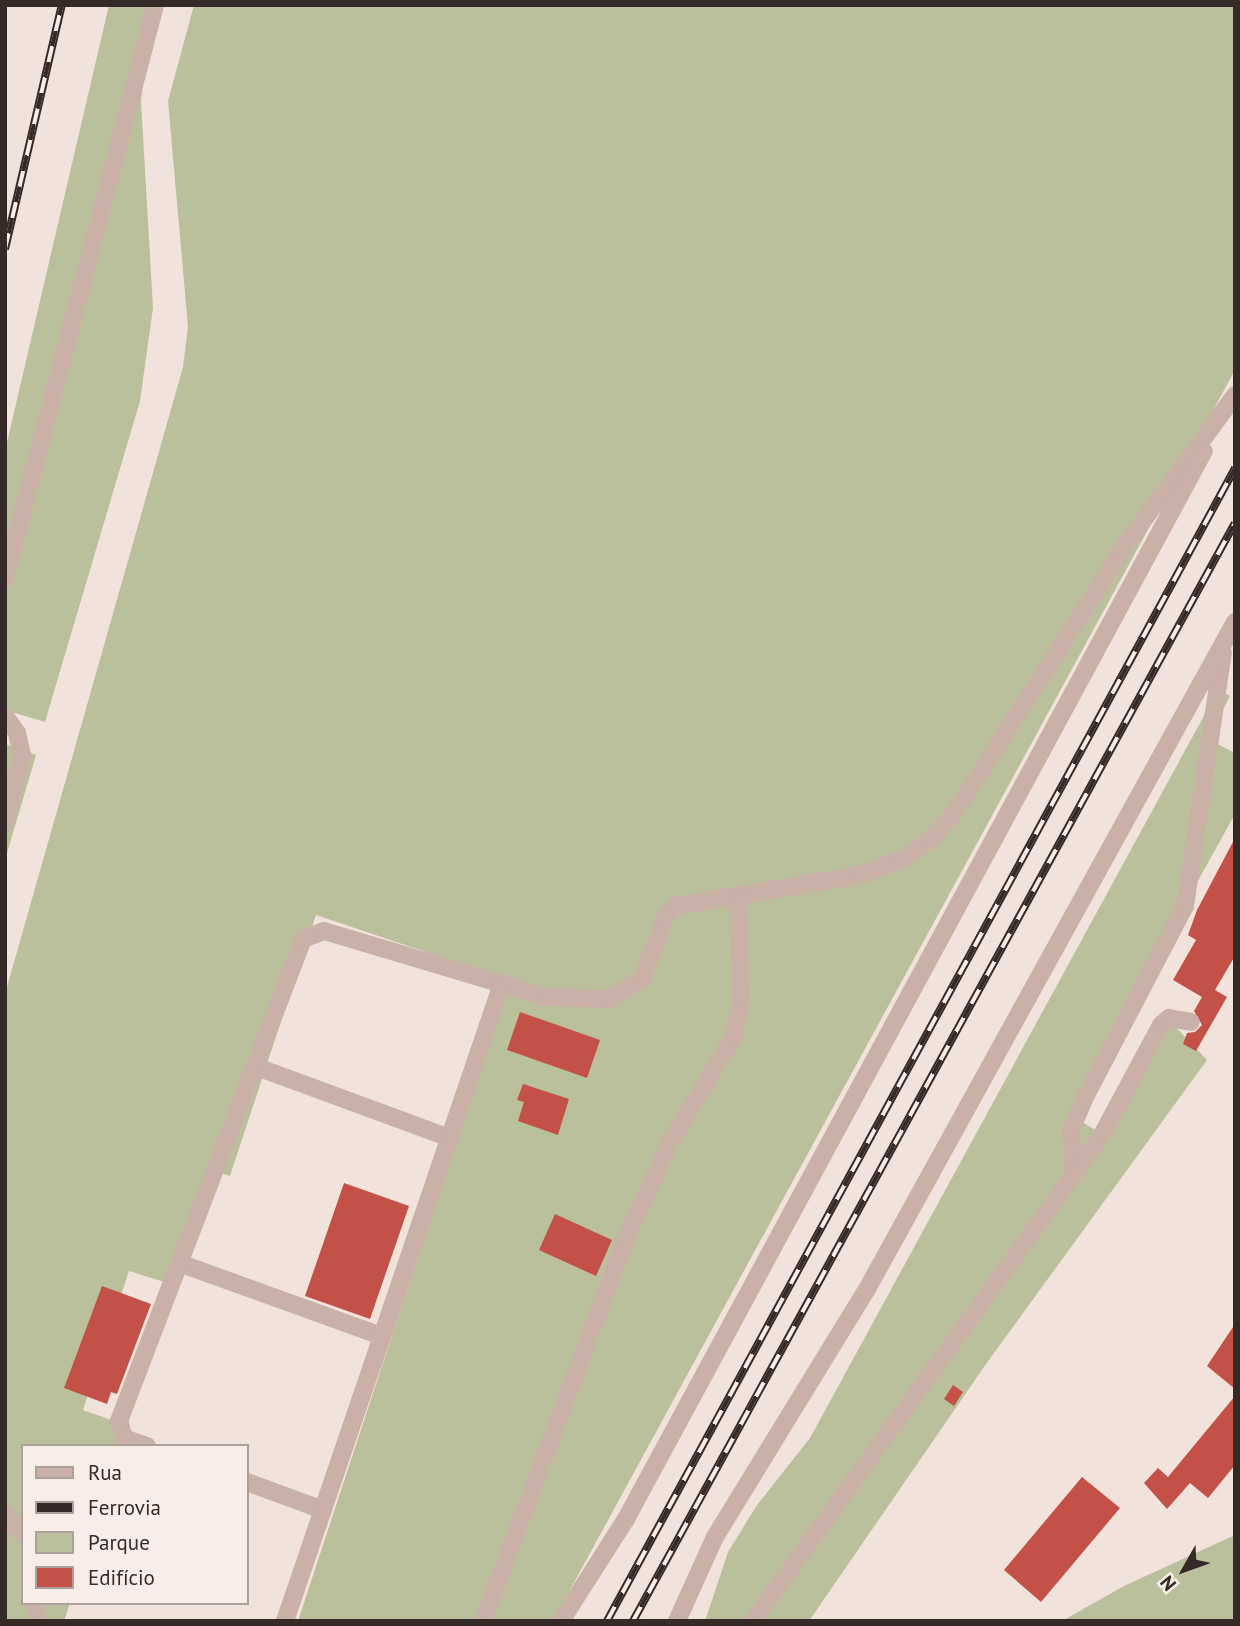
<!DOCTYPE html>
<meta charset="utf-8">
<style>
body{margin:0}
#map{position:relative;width:1240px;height:1626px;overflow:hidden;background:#f1e3db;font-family:"PT Sans",sans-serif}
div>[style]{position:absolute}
.green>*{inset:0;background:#bac09b}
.building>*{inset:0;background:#c35147}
.minor>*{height:18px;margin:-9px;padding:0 9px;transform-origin:9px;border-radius:9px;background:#c9b1a7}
.rail>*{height:8px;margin-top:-4px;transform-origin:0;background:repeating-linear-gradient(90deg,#f9eee7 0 16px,#362a28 0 32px);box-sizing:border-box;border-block:2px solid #362a28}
span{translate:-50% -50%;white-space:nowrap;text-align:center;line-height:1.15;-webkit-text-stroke:7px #f9eee7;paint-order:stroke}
.frame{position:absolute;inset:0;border:7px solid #362a28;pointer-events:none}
.legend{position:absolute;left:21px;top:1444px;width:228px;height:161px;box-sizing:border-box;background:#f9eee7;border:2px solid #aba09b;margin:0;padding:9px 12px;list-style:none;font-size:21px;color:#362a28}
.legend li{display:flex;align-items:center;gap:14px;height:35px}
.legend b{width:35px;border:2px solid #aba09b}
.north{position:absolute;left:1149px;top:1535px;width:70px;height:70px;-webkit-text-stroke:5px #f9eee7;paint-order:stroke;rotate:230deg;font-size:19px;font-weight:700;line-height:28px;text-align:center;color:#362a28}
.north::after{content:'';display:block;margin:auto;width:24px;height:32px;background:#362a28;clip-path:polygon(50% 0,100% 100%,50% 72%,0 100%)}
</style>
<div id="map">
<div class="green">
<i style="clip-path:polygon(109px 5px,162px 5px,146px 59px,141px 101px,153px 308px,140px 401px,45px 722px,5px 710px,5px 451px)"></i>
<i style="clip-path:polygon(194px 5px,1235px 5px,1235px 370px,553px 1621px,298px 1621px,509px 980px,316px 915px,230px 1176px,212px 1170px,174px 1285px,129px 1271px,83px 1410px,128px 1426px,122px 1446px,23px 1446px,23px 1603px,70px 1603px,64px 1621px,5px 1621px,5px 994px,183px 367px,188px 327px,168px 101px)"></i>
<i style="clip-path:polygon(1218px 690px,1230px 696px,1208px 739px,1235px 753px,1235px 814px,1069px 1114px,1097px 1131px,1169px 1020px,1207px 1060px,986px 1364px,809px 1621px,705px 1621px,728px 1552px,757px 1505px,810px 1438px)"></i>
<i style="clip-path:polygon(5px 744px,36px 755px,5px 860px)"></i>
<i style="clip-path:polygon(1235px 1535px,1235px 1621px,1062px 1621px,1124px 1586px)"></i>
</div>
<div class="building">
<i style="clip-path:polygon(1235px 838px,1235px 956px,1215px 990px,1227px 997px,1196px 1051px,1183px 1044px,1187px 1033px,1195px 1032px,1202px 1025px,1194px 1011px,1202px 997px,1173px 980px,1196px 940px,1188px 935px,1197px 910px)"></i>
<i style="clip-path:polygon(520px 1012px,600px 1040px,587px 1078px,507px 1050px)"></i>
<i style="clip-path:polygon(523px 1084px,569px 1099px,558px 1135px,518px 1121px,524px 1102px,517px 1100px)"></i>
<i style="clip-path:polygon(344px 1183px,409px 1206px,370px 1319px,305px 1296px)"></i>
<i style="clip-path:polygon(555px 1214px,612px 1240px,596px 1276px,539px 1250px)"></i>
<i style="clip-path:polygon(102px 1286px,151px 1304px,117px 1394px,111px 1392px,107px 1404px,64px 1388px)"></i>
<i style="clip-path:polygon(1235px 1324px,1235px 1389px,1207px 1366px)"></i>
<i style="clip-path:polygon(953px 1385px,963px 1392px,954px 1406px,944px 1399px)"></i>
<i style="clip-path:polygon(1235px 1396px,1235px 1465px,1208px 1498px,1190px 1483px,1167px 1509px,1144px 1483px,1158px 1468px,1168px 1477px)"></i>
<i style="clip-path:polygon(1082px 1477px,1120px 1508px,1041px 1602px,1004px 1570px)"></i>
</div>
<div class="minor">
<i style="left:5px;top:579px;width:593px;rotate:-75.35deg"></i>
<i style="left:5px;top:716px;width:21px;rotate:55deg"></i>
<i style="left:17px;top:733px;width:23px;rotate:77deg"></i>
<i style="left:22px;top:755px;width:70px;rotate:104deg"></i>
<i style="left:254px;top:1066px;width:209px;rotate:20.2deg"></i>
<i style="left:1073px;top:1172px;width:42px;rotate:-92.7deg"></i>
<i style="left:1071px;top:1130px;width:34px;rotate:-67deg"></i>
<i style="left:1084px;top:1099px;width:218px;rotate:-62.4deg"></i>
<i style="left:1185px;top:906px;width:256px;rotate:-81.5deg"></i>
<i style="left:179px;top:1263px;width:216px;rotate:19.8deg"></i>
<i style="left:147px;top:1446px;width:24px;rotate:-161deg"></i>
<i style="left:124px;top:1438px;width:18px;rotate:-106deg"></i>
<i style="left:119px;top:1421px;width:516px;rotate:-69.11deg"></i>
<i style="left:303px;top:939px;width:22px;rotate:-21deg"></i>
<i style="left:324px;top:931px;width:231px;rotate:16.6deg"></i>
<i style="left:545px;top:997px;width:64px;rotate:1.8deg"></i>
<i style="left:609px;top:999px;width:39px;rotate:-31deg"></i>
<i style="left:642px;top:979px;width:68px;rotate:-69.4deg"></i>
<i style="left:666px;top:915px;width:13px;rotate:-45deg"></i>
<i style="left:675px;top:906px;width:188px;rotate:-9.5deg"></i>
<i style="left:860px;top:875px;width:46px;rotate:-20.4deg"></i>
<i style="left:903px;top:859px;width:37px;rotate:-36deg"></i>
<i style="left:933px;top:837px;width:37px;rotate:-49deg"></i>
<i style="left:957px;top:809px;width:313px;rotate:-57.5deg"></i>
<i style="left:1125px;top:545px;width:186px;rotate:-53.7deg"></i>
<i style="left:247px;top:1482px;width:81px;rotate:20.2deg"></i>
<i style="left:5px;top:1514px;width:27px;rotate:48deg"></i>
<i style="left:33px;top:1603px;width:19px;rotate:74deg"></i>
<i style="left:285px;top:1621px;width:673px;rotate:-71.19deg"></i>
<i style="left:483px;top:1621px;width:409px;rotate:-69.5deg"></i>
<i style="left:626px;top:1238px;width:103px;rotate:-65.4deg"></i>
<i style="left:669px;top:1144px;width:126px;rotate:-59deg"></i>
<i style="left:734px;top:1036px;width:41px;rotate:-80.1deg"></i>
<i style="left:741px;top:996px;width:101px;rotate:-92.3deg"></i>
<i style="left:561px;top:1621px;width:121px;rotate:-57.5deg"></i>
<i style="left:626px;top:1519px;width:1214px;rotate:-61.58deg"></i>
<i style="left:677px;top:1621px;width:92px;rotate:-65.7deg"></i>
<i style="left:715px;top:1537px;width:289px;rotate:-58.5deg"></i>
<i style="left:866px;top:1291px;width:764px;rotate:-61.12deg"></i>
<i style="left:753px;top:1621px;width:598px;rotate:-54.32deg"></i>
<i style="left:1102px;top:1135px;width:125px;rotate:-61.8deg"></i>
<i style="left:1161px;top:1025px;width:11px;rotate:-41deg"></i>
<i style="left:1169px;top:1018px;width:22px;rotate:10deg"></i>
</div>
<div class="rail">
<i style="left:5px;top:249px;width:251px;rotate:-76.9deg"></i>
<i style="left:607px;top:1621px;width:1313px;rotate:-61.42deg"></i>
<i style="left:633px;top:1621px;width:1252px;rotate:-61.27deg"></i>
</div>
<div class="frame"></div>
<ul class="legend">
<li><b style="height:9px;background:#c9b1a7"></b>Rua</li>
<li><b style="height:9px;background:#362a28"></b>Ferrovia</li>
<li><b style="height:19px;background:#bac09b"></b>Parque</li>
<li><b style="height:19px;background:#c35147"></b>Edifício</li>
</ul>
<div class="north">N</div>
</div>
